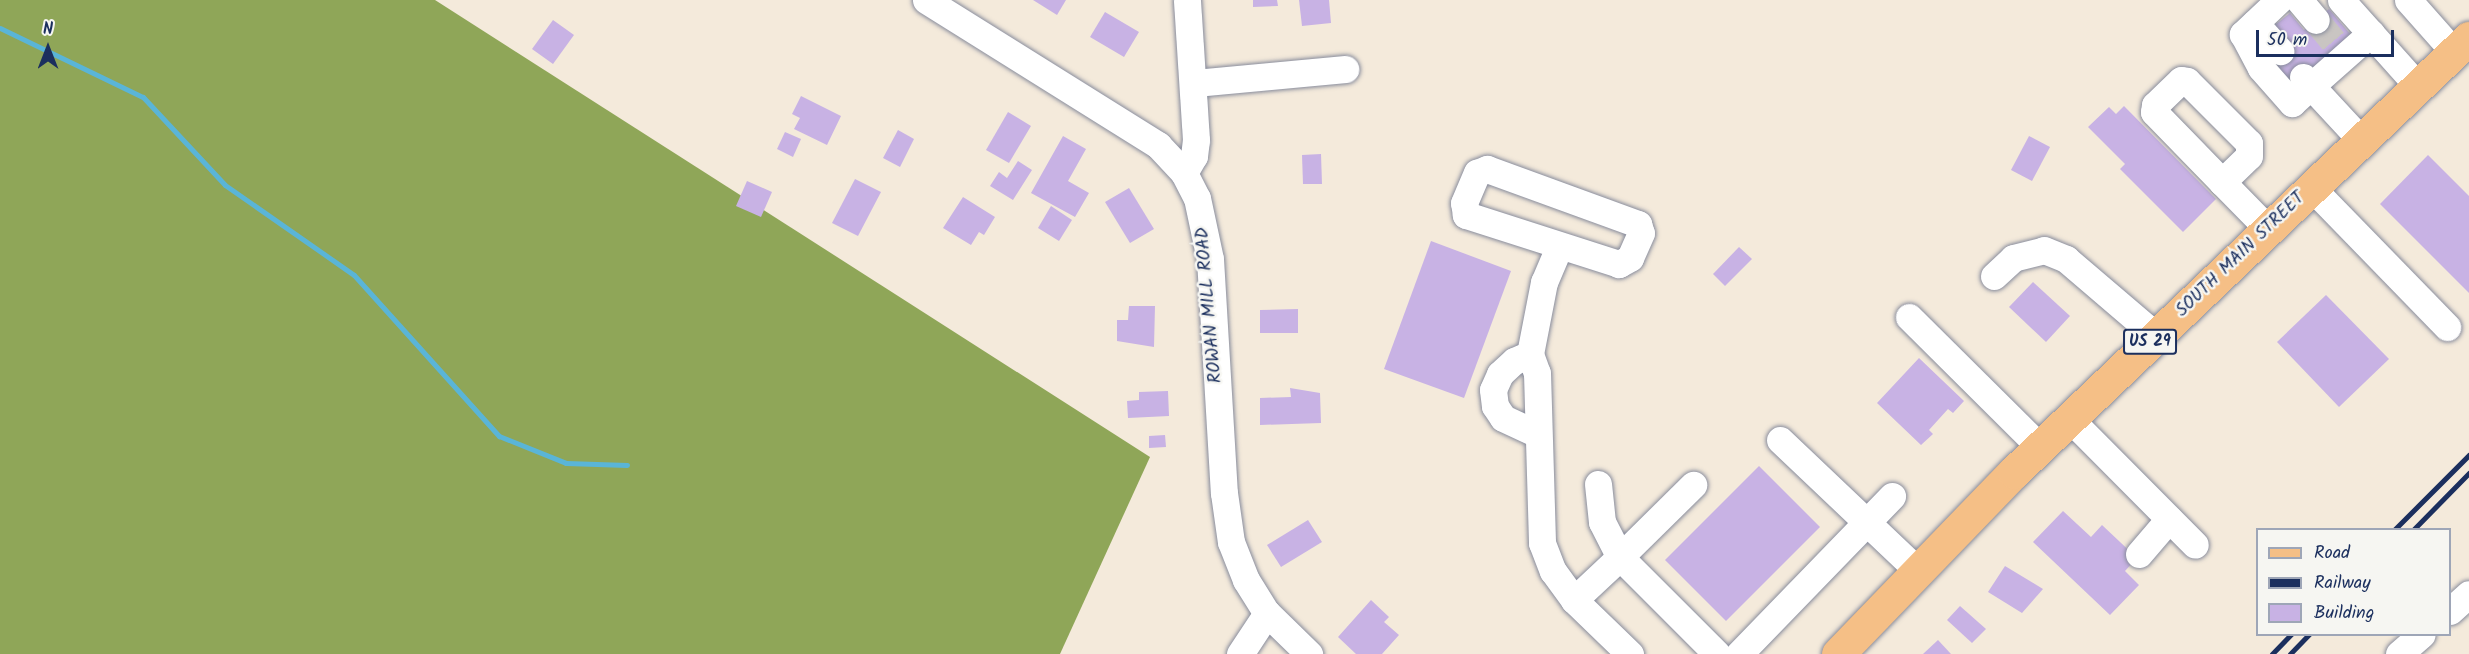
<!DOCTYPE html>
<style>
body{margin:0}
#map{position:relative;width:2469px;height:654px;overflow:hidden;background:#f4eadb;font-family:Kalam,sans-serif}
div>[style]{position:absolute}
.forest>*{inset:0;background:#8fa658}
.stream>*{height:5px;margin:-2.5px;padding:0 2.5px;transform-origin:2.5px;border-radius:2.5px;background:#5ab5d7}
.building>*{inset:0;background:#c8b2e4}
.minor-tunnel>*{height:27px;margin-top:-13.5px;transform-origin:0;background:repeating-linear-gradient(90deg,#c9c5c2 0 27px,transparent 0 41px)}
.roads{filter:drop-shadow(0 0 2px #888c9c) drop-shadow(0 0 2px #888c9c)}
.minor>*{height:27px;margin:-13.5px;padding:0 13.5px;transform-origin:13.5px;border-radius:13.5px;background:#fff}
.major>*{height:33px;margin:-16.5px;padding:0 16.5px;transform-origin:16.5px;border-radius:16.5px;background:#f5bf86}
.rail>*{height:4.5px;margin:-2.25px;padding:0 2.25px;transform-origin:2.25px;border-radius:2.25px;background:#1b2f5e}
span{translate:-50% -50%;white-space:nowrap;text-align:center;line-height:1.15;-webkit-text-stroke:5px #f6f6f2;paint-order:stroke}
.shield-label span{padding:2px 4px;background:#f6f6f2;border:2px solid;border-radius:4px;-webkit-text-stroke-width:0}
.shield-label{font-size:16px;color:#1b2f5e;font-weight:700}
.street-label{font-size:18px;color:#1b2f5e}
.legend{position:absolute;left:2256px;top:528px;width:195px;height:108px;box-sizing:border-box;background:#f6f6f2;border:2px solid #9ea6b7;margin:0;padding:8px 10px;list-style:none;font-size:18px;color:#1b2f5e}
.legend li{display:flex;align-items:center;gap:12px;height:30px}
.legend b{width:30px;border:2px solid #9ea6b7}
.north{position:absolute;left:18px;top:18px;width:60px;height:60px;-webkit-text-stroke:4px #f6f6f2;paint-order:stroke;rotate:0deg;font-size:16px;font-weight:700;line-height:24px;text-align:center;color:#1b2f5e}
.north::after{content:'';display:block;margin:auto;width:21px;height:27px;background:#1b2f5e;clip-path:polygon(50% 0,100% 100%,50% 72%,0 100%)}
.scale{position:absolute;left:2256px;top:30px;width:138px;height:27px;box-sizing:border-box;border:3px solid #1b2f5e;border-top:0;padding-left:8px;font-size:18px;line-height:21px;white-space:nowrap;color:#1b2f5e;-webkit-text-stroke:4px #f6f6f2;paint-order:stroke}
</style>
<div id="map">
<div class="forest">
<i style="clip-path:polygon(0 0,435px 0,1150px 457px,1060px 654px,0 654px)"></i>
</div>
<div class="stream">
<i style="left:0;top:28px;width:159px;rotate:25.8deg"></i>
<i style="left:143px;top:97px;width:120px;rotate:47deg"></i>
<i style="left:225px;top:185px;width:157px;rotate:34.9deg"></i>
<i style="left:354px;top:275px;width:217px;rotate:48deg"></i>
<i style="left:499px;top:436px;width:72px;rotate:21.9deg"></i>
<i style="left:566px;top:463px;width:61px;rotate:1.9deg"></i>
</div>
<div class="building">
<i style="clip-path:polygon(1033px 0,1066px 0,1057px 15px)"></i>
<i style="clip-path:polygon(1253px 0,1277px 0,1278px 6px,1253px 7px)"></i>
<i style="clip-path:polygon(1299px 0,1329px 0,1331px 23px,1302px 26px)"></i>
<i style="clip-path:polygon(2329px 9px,2352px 36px,2287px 90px,2265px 64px,2275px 25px,2290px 13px,2304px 30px)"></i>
<i style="clip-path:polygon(1105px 12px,1139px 32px,1124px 57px,1090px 37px)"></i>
<i style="clip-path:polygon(553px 20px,574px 35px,553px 64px,532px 49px)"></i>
<i style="clip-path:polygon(801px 96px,841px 116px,827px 145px,794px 129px,800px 118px,792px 114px)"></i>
<i style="clip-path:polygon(2124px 106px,2216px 199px,2183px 232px,2120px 169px,2125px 164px,2088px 127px,2109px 107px,2116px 114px)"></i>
<i style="clip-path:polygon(1008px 112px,1031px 126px,1009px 163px,986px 150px)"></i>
<i style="clip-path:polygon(898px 130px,914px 139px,900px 167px,883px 158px)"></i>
<i style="clip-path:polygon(785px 132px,801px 139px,793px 157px,777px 149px)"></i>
<i style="clip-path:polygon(1063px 136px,1086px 149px,1068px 181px,1089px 193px,1075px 217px,1031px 193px)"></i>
<i style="clip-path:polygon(2029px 136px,2050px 147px,2032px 181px,2011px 170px)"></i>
<i style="clip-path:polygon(1321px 154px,1322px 184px,1303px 184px,1302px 155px)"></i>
<i style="clip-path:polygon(2428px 155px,2469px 196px,2469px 293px,2380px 204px)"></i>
<i style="clip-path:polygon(1018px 161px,1032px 170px,1013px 200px,990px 186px,999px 172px,1007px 178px)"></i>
<i style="clip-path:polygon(855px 179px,881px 192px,858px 236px,832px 223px)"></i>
<i style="clip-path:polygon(747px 181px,772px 192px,761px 217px,736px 206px)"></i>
<i style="clip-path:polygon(1129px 188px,1154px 229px,1130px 243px,1105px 202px)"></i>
<i style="clip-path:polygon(963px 197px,995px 217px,984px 235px,979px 232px,971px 245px,943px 228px)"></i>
<i style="clip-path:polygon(1051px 206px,1072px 220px,1059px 241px,1038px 228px)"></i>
<i style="clip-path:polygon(1431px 241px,1511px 271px,1464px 398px,1384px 369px)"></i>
<i style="clip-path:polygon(1739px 247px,1752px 259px,1725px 286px,1713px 274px)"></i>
<i style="clip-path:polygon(2033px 282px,2070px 316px,2046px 342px,2009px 307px)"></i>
<i style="clip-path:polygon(2326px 295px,2389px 359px,2339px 407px,2277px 342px)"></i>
<i style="clip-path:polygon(1129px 306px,1155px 306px,1154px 347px,1117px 341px,1117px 320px,1128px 320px)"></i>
<i style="clip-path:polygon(1298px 309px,1298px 333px,1260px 333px,1260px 310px)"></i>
<i style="clip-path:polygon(1919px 358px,1964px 401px,1953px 413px,1948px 409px,1929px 430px,1933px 434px,1921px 445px,1877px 403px)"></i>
<i style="clip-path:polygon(1290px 388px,1320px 393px,1321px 423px,1260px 425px,1260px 398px,1291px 397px)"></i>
<i style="clip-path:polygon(1168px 391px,1169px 416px,1128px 418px,1127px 401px,1139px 400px,1139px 392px)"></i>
<i style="clip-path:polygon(1165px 435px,1166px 447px,1149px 448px,1149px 436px)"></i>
<i style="clip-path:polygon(1759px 466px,1820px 527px,1726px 621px,1665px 560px)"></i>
<i style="clip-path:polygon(2063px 511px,2091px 537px,2102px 525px,2137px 558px,2125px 571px,2139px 585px,2110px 615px,2033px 542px)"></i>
<i style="clip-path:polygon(1308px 520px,1322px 542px,1281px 567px,1267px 545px)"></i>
<i style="clip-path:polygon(2005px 566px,2043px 589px,2022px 613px,1988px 592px)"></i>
<i style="clip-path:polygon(1371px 600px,1389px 617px,1384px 622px,1399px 635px,1382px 654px,1356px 654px,1338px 637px)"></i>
<i style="clip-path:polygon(1960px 606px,1986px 629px,1972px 643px,1947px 620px)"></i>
<i style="clip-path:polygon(1938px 640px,1951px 654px,1923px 654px)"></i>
</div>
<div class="minor-tunnel">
<i style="left:2316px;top:20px;width:35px;rotate:50deg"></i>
</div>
<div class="roads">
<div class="minor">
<i style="left:926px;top:0;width:274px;rotate:32deg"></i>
<i style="left:1158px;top:145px;width:38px;rotate:47deg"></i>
<i style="left:1184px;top:173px;width:28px;rotate:63deg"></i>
<i style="left:1197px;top:198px;width:62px;rotate:78deg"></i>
<i style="left:1210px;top:259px;width:234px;rotate:86.6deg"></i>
<i style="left:1224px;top:493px;width:49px;rotate:81.9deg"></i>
<i style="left:1231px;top:542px;width:41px;rotate:68.5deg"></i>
<i style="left:1246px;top:580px;width:39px;rotate:58deg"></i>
<i style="left:1267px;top:613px;width:59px;rotate:44.3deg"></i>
<i style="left:2279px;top:0;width:50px;rotate:136.6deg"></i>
<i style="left:2243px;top:34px;width:38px;rotate:62deg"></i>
<i style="left:2261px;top:68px;width:47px;rotate:48.5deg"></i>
<i style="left:2292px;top:103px;width:25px;rotate:-42deg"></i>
<i style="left:2311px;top:86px;width:74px;rotate:47.2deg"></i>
<i style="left:2299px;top:0;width:26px;rotate:50deg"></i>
<i style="left:2341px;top:0;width:115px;rotate:48.2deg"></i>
<i style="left:2408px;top:0;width:69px;rotate:48.5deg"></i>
<i style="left:2255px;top:23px;width:38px;rotate:48deg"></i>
<i style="left:2303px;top:77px;width:12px;rotate:48deg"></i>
<i style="left:2311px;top:86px;width:80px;rotate:-41.5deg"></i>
<i style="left:1195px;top:83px;width:151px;rotate:-5.3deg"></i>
<i style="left:1487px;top:169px;width:161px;rotate:20deg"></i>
<i style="left:1638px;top:224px;width:9px;rotate:72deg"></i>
<i style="left:1641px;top:233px;width:27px;rotate:114deg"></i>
<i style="left:1630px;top:258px;width:13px;rotate:151deg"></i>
<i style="left:1619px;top:264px;width:161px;rotate:-162.2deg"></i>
<i style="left:1466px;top:215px;width:12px;rotate:-99deg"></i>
<i style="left:1464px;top:203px;width:33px;rotate:-67deg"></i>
<i style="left:1477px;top:173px;width:11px;rotate:-22deg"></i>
<i style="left:1184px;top:173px;width:20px;rotate:-60deg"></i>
<i style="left:1194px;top:156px;width:16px;rotate:-83deg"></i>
<i style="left:1196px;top:140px;width:140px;rotate:-93.7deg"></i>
<i style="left:2222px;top:182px;width:37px;rotate:-44deg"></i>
<i style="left:2249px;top:156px;width:13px;rotate:-90deg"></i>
<i style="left:2249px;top:143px;width:88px;rotate:-135deg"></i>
<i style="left:2187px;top:81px;width:6px;rotate:-171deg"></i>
<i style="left:2181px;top:80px;width:36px;rotate:136deg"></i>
<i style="left:2155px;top:105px;width:7px;rotate:98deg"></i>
<i style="left:2154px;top:112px;width:98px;rotate:45.8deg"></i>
<i style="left:2222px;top:182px;width:66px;rotate:45.6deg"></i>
<i style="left:2312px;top:188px;width:194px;rotate:45.8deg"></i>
<i style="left:1559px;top:247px;width:38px;rotate:113deg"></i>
<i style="left:1544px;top:282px;width:73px;rotate:101deg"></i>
<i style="left:1530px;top:354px;width:20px;rotate:70deg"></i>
<i style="left:1537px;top:373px;width:170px;rotate:88.3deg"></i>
<i style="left:1542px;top:543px;width:30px;rotate:69deg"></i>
<i style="left:1553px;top:571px;width:36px;rotate:54deg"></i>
<i style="left:1574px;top:600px;width:78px;rotate:44deg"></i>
<i style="left:1994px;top:276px;width:26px;rotate:-43deg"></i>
<i style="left:2013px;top:258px;width:32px;rotate:-14deg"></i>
<i style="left:2044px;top:250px;width:24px;rotate:22deg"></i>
<i style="left:2066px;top:259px;width:118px;rotate:40.5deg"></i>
<i style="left:1909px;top:317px;width:185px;rotate:44.8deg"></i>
<i style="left:1530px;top:354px;width:17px;rotate:156deg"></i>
<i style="left:1514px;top:361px;width:19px;rotate:137deg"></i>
<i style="left:1500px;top:374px;width:17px;rotate:114deg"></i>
<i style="left:1493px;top:390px;width:16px;rotate:83deg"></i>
<i style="left:1495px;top:406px;width:14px;rotate:56deg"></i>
<i style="left:1503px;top:418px;width:38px;rotate:25deg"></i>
<i style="left:2070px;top:419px;width:177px;rotate:45.2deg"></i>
<i style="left:1780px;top:440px;width:190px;rotate:43.5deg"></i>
<i style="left:1598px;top:484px;width:38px;rotate:84deg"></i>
<i style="left:1602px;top:522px;width:39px;rotate:63deg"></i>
<i style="left:1620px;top:557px;width:103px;rotate:-44.6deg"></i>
<i style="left:2139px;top:554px;width:46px;rotate:-49.4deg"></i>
<i style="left:1574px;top:600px;width:63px;rotate:-43.1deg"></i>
<i style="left:1620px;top:557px;width:137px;rotate:45deg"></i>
<i style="left:2450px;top:611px;width:25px;rotate:-42deg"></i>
<i style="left:1240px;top:654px;width:49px;rotate:-56.6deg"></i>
<i style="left:1739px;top:654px;width:220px;rotate:-45.9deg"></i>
<i style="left:2399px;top:654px;width:30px;rotate:-41deg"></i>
</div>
<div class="major">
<i style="left:1838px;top:654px;width:253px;rotate:-46deg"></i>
<i style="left:2014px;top:472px;width:629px;rotate:-43.65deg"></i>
</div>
</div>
<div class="rail">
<i style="left:2394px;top:530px;width:106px;rotate:-45deg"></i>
<i style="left:2413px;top:530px;width:80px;rotate:-45.5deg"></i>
<i style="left:2272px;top:654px;width:28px;rotate:-46deg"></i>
<i style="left:2290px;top:654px;width:28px;rotate:-46deg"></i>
</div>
<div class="shield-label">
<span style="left:2150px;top:342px">US 29</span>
</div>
<div class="street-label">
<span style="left:2241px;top:255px;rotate:-44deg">SOUTH MAIN STREET</span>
<span style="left:1210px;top:305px;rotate:-95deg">ROWAN MILL ROAD</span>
</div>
<ul class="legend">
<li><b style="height:8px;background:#f5bf86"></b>Road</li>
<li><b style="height:8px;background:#1b2f5e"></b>Railway</li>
<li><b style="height:16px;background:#c8b2e4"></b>Building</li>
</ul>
<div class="north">N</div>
<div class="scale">50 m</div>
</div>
